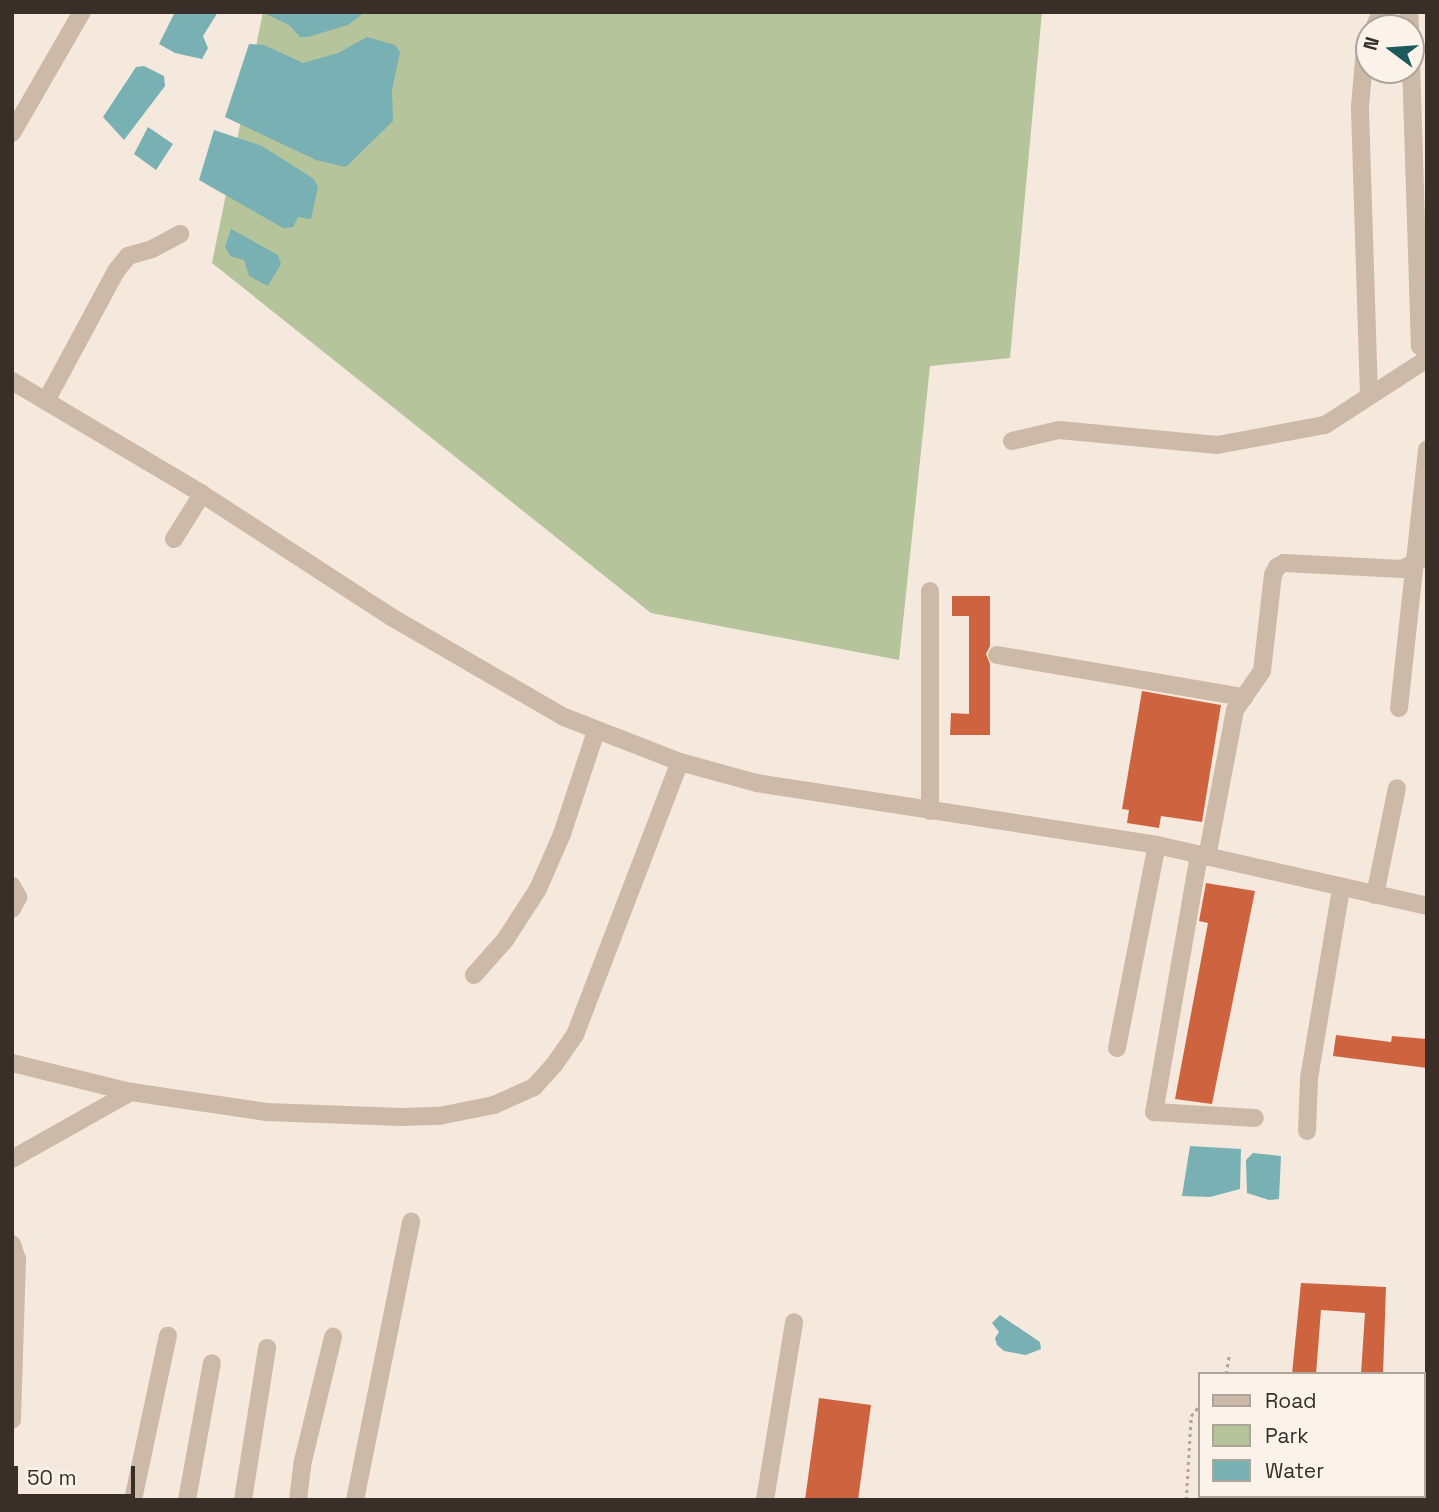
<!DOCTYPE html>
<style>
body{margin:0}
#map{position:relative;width:1439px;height:1512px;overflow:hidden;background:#f4e9dc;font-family:"Space Grotesk",sans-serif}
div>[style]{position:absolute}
.green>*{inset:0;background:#b6c49b}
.water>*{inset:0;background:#79b0b3}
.building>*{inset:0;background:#ce6340}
.path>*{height:2.5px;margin-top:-1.25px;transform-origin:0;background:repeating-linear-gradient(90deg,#b9a391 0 3.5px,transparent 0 7px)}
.minor>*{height:18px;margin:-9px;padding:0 9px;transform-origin:9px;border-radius:9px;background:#cdb9a7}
span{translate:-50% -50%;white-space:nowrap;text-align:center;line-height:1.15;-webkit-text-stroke:5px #fbf3e9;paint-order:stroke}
.frame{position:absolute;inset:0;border:14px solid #392e28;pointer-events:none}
.legend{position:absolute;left:1198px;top:1372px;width:228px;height:126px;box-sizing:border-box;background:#fbf3e9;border:2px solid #ada49c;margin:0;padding:9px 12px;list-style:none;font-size:21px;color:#392e28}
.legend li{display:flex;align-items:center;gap:14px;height:35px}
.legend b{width:35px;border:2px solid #ada49c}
.north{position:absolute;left:1355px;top:14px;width:70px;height:70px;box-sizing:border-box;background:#fbf3e9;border:2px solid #ada49c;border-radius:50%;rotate:286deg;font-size:19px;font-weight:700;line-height:28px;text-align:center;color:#392e28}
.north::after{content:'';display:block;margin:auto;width:24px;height:32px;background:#1a595e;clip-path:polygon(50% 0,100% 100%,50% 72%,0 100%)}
.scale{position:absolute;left:14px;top:1466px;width:121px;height:32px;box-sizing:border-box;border:4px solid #392e28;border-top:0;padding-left:9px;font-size:21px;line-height:24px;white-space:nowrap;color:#392e28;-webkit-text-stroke:5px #fbf3e9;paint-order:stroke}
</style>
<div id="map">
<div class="green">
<i style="clip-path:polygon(263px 12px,1042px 12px,1010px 358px,930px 366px,899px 660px,651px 613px,212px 263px)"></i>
</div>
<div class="water">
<i style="clip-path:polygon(175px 12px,218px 12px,203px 36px,208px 48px,202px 59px,175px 53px,159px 44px)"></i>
<i style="clip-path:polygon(365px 12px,348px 25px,308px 37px,300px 37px,289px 25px,264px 13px)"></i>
<i style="clip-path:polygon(367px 37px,395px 45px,400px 52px,392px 90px,393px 121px,346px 167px,316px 160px,225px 117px,249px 44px,264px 45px,303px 63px,338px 53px)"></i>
<i style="clip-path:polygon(144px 66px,164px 76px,165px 86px,124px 140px,103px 117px,136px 67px)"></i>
<i style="clip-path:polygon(148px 127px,173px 144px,156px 170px,134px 154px)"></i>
<i style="clip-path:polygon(214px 130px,262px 146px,314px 179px,318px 187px,311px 219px,298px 217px,293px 227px,283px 228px,199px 180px)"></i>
<i style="clip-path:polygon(231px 229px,278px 255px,281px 264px,268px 286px,249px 276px,244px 260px,230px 256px,225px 247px)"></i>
<i style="clip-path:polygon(1190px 1146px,1241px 1149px,1240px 1189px,1210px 1197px,1182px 1196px)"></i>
<i style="clip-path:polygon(1253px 1153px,1281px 1156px,1279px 1199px,1269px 1200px,1247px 1193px,1246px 1160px)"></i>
<i style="clip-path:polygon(1000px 1315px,1040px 1342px,1041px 1349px,1026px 1355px,1004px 1351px,997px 1345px,995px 1338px,999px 1332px,992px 1323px)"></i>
</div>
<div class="building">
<i style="clip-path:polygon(952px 596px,990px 596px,990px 646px,986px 654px,990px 664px,990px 735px,950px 735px,951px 713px,969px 714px,969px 616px,952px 616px)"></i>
<i style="clip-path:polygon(1142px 691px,1221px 705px,1202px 822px,1161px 816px,1159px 828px,1127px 823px,1129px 810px,1122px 809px)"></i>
<i style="clip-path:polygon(1206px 883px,1255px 891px,1212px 1104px,1175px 1099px,1208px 923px,1199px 921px)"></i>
<i style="clip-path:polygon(1336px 1035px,1391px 1042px,1392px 1036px,1427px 1039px,1427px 1068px,1333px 1056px)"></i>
<i style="clip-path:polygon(1301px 1283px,1386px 1287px,1383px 1374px,1361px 1374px,1365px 1313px,1321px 1310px,1316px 1374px,1292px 1374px)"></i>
<i style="clip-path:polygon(819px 1398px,871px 1405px,858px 1500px,805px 1500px)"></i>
</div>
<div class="path">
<i style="left:1226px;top:1374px;width:18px;rotate:-81deg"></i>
<i style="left:1186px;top:1500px;width:84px;rotate:-86.6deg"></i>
<i style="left:1191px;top:1416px;width:13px;rotate:-51deg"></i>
</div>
<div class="minor">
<i style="left:1409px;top:12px;width:16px;rotate:86deg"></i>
<i style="left:1374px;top:28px;width:17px;rotate:-66deg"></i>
<i style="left:1411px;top:62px;width:284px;rotate:88.2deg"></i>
<i style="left:1420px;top:346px;width:8px;rotate:30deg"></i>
<i style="left:12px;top:133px;width:140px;rotate:-60deg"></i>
<i style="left:12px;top:381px;width:221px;rotate:30.7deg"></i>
<i style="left:202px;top:494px;width:228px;rotate:33deg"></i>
<i style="left:393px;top:618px;width:198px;rotate:30.1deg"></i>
<i style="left:564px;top:717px;width:124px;rotate:21.2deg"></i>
<i style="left:680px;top:762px;width:80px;rotate:15.3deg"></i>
<i style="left:757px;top:783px;width:405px;rotate:8.8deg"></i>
<i style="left:1157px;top:845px;width:277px;rotate:12.7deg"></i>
<i style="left:1369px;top:396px;width:289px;rotate:-91.8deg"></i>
<i style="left:1360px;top:107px;width:59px;rotate:-85.2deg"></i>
<i style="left:1365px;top:48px;width:11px;rotate:-68deg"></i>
<i style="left:46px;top:401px;width:148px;rotate:-61.7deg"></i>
<i style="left:116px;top:271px;width:19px;rotate:-51deg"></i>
<i style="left:128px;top:256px;width:25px;rotate:-16deg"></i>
<i style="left:152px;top:249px;width:32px;rotate:-28deg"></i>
<i style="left:1012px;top:441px;width:48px;rotate:-13.2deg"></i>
<i style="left:1059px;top:430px;width:159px;rotate:5.4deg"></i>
<i style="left:1217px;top:445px;width:110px;rotate:-10.5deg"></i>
<i style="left:1325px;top:425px;width:121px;rotate:-32.9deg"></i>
<i style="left:174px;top:539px;width:53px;rotate:-58.1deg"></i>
<i style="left:930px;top:591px;width:220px;rotate:90deg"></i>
<i style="left:997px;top:655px;width:251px;rotate:9.7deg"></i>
<i style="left:1399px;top:708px;width:260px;rotate:-83.8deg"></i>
<i style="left:1199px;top:855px;width:261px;rotate:99.9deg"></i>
<i style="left:1154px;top:1112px;width:101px;rotate:3.4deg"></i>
<i style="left:1207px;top:857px;width:150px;rotate:-79.2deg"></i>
<i style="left:1235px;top:710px;width:47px;rotate:-55.3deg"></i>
<i style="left:1262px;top:671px;width:97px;rotate:-83.5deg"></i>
<i style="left:1273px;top:575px;width:9px;rotate:-63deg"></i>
<i style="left:1277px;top:567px;width:8px;rotate:-30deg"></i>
<i style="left:1284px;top:563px;width:118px;rotate:2.9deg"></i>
<i style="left:1402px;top:569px;width:28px;rotate:-27deg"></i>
<i style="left:12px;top:886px;width:13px;rotate:61deg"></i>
<i style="left:18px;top:897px;width:13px;rotate:117deg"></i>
<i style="left:1375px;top:895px;width:109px;rotate:-78.4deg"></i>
<i style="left:474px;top:975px;width:47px;rotate:-48.5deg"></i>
<i style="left:505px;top:940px;width:61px;rotate:-57.1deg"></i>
<i style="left:538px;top:889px;width:60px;rotate:-66.4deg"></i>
<i style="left:562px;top:834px;width:108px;rotate:-71.7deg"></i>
<i style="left:1117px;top:1048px;width:207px;rotate:-78.9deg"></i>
<i style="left:12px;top:1063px;width:122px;rotate:13.7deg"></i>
<i style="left:131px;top:1092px;width:136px;rotate:8.4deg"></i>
<i style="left:266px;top:1112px;width:136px;rotate:2.1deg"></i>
<i style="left:402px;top:1117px;width:37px;rotate:-2deg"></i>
<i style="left:439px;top:1116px;width:56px;rotate:-11.3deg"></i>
<i style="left:494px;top:1105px;width:44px;rotate:-24.2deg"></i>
<i style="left:534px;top:1087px;width:30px;rotate:-48deg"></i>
<i style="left:554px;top:1065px;width:37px;rotate:-55deg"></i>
<i style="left:575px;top:1035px;width:292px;rotate:-69deg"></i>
<i style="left:1307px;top:1131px;width:53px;rotate:-87.8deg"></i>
<i style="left:1309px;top:1078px;width:193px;rotate:-80.4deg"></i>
<i style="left:12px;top:1159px;width:137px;rotate:-29.4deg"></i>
<i style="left:12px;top:1244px;width:16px;rotate:72deg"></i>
<i style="left:17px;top:1259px;width:161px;rotate:91.8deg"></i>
<i style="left:133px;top:1500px;width:168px;rotate:-78deg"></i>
<i style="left:187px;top:1500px;width:139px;rotate:-79.7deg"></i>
<i style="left:243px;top:1500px;width:154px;rotate:-81deg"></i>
<i style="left:298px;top:1500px;width:39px;rotate:-83deg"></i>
<i style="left:303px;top:1461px;width:128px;rotate:-76.4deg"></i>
<i style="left:355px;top:1500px;width:284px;rotate:-78.6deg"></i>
<i style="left:765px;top:1500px;width:180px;rotate:-80.7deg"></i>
</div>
<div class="frame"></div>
<ul class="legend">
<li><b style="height:9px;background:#cdb9a7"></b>Road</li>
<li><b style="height:19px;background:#b6c49b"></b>Park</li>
<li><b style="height:19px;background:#79b0b3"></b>Water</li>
</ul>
<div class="north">N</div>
<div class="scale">50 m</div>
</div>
